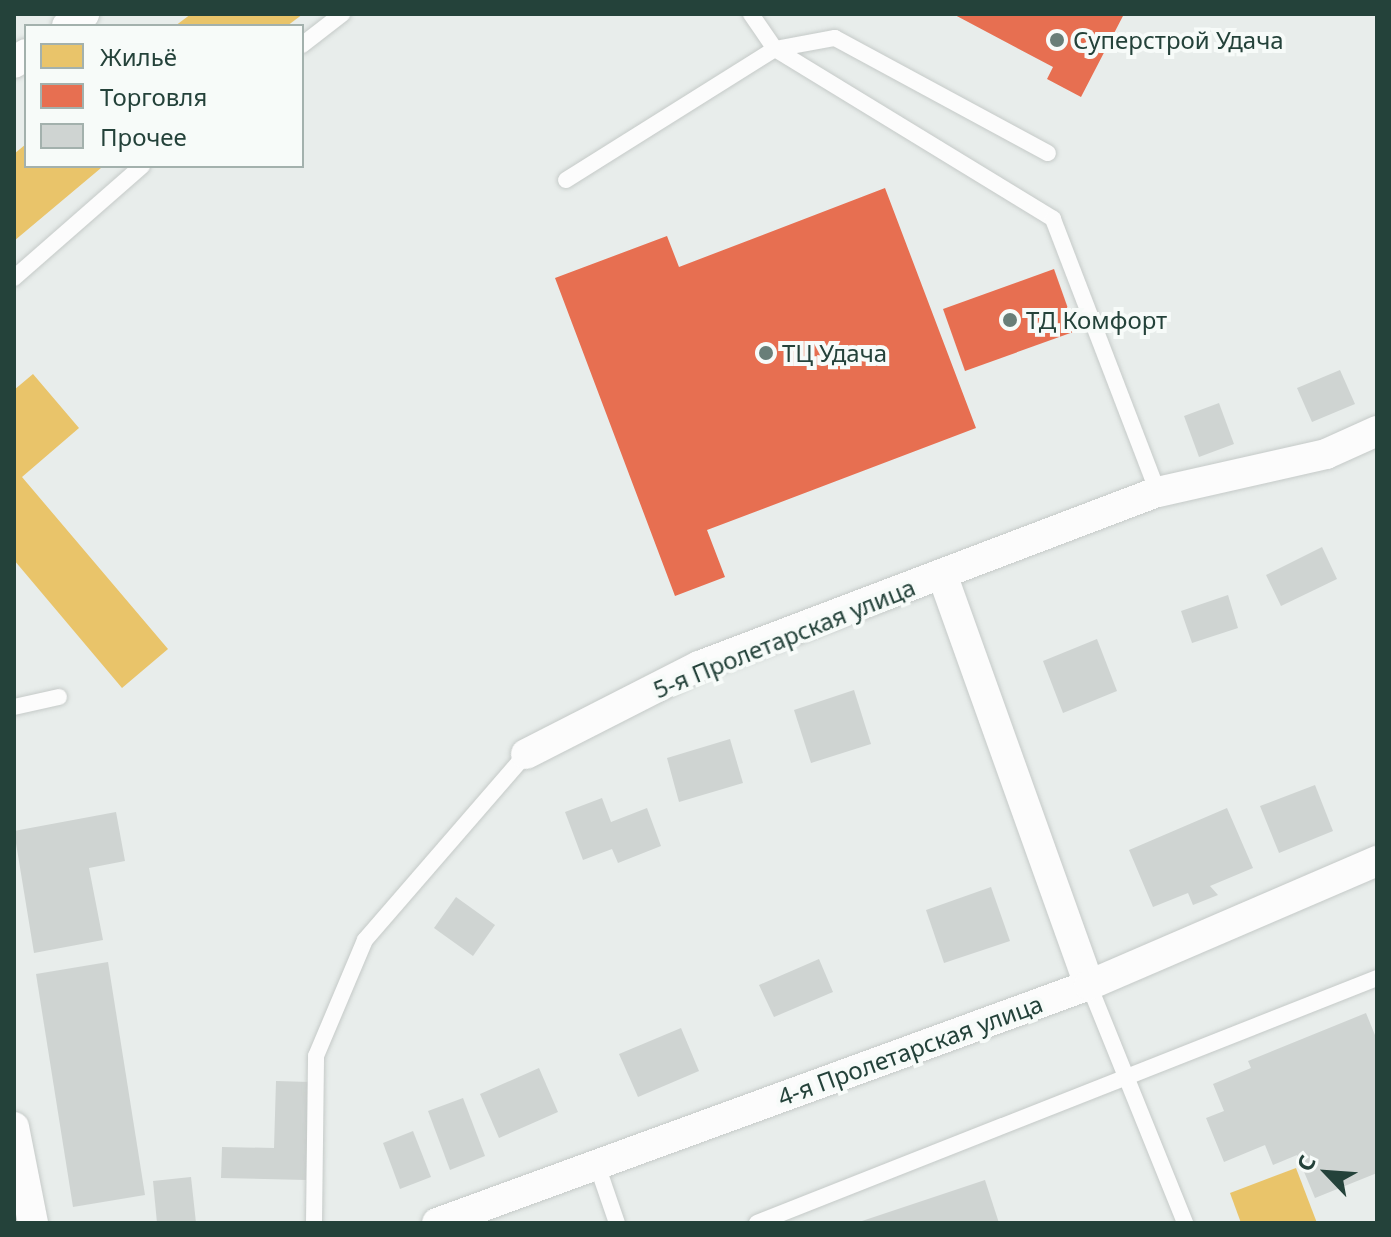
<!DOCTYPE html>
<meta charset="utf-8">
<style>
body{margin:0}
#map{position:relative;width:1391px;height:1237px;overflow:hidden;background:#e8edeb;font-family:"Noto Sans",sans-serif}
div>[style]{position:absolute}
.homes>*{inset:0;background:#e9c46a}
.shops>*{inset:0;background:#e76f51}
.building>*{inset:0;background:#cfd4d2}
.roads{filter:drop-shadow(0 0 2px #c5cac8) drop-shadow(0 0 2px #c5cac8)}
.lane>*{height:16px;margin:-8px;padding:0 8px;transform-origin:8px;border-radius:8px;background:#fcfcfc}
.street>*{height:30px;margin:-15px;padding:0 15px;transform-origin:15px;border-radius:15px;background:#fcfcfc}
.dots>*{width:22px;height:22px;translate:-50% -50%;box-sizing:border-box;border:4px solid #f7fbf9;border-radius:50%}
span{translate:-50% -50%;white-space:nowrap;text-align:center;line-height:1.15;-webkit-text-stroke:8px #f7fbf9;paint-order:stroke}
.poi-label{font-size:24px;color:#24423a}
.left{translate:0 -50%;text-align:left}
.street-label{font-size:24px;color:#24423a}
.frame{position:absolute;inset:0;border:16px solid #24423a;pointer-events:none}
.legend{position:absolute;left:24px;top:24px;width:280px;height:144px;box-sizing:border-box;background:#f7fbf9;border:2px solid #a3b1ad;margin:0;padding:10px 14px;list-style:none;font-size:24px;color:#24423a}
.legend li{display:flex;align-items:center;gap:16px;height:40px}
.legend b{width:40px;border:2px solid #a3b1ad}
.north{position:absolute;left:1287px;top:1133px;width:80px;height:80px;-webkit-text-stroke:6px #f7fbf9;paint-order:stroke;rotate:295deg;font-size:22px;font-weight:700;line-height:32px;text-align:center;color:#24423a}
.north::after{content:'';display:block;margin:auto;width:28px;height:36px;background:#24423a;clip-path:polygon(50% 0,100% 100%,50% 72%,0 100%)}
</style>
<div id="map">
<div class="homes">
<i style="clip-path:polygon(191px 14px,303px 14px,287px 26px,175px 26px)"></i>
<i style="clip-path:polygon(26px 144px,26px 166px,101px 168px,14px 241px,14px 154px)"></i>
<i style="clip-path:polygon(33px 374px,79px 428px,22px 477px,168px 649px,122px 688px,14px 560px,14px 390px)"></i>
<i style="clip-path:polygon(1296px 1168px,1317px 1223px,1241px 1223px,1230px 1193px)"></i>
</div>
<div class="shops">
<i style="clip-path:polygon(953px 14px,1124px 14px,1081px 97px,1047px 79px,1053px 67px)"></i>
<i style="clip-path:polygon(885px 188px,976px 428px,707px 530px,725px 577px,675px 596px,555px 278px,667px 236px,679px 267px)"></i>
<i style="clip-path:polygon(1054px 269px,1076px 331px,965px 371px,943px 309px)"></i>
</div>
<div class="building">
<i style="clip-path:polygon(1340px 370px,1355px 404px,1312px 422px,1297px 388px)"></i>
<i style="clip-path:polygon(1219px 403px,1234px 444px,1199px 457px,1184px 416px)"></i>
<i style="clip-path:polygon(1322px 547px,1337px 579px,1281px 606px,1266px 575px)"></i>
<i style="clip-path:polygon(1228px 595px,1238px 628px,1192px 643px,1181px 611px)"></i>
<i style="clip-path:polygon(1097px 639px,1117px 691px,1063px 713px,1043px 661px)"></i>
<i style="clip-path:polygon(854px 690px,871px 744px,811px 763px,794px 710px)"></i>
<i style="clip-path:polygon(730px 739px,743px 783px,679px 802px,667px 758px)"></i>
<i style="clip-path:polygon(1315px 785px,1333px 831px,1279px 853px,1260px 806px)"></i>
<i style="clip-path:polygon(602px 798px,611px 822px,647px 808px,661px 846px,618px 863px,612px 849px,583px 860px,565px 812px)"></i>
<i style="clip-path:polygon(1227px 808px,1253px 868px,1210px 886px,1218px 895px,1193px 905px,1188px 893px,1153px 907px,1129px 850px)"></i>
<i style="clip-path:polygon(116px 812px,125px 861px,89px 868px,103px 940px,34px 953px,14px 831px)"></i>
<i style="clip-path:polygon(991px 887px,1010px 941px,944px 963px,926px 910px)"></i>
<i style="clip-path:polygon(456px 897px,495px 925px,473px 956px,434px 928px)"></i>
<i style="clip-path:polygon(819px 959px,833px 992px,774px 1017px,759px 985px)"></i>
<i style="clip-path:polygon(108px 962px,145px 1195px,73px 1207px,36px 974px)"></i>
<i style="clip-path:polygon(1366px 1013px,1377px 1040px,1377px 1173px,1315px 1198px,1297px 1155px,1273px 1165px,1265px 1145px,1224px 1162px,1206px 1118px,1224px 1111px,1213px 1084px,1251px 1068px,1248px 1061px)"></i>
<i style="clip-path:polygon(681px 1028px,699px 1071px,638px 1097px,619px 1054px)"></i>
<i style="clip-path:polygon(539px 1068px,558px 1112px,499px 1138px,480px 1094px)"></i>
<i style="clip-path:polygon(276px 1081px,310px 1082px,306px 1180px,221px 1178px,222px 1147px,274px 1148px)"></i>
<i style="clip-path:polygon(463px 1098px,485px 1156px,450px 1170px,428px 1111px)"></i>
<i style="clip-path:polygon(413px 1131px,431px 1177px,400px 1189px,383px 1143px)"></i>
<i style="clip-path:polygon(191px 1177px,196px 1223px,157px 1223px,153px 1181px)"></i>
<i style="clip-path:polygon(985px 1180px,999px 1223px,859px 1223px,859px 1222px)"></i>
</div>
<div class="roads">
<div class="lane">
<i style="left:751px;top:14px;width:42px;rotate:55.6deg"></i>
<i style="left:775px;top:49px;width:326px;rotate:31.4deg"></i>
<i style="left:1053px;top:219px;width:292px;rotate:69deg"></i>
<i style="left:302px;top:45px;width:51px;rotate:-37.8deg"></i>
<i style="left:566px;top:180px;width:247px;rotate:-32.1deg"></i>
<i style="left:775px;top:49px;width:61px;rotate:-10.4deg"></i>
<i style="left:835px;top:38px;width:242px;rotate:28.4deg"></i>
<i style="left:14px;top:278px;width:170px;rotate:-41.2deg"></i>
<i style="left:14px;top:707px;width:46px;rotate:-12.5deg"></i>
<i style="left:1089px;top:985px;width:257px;rotate:68deg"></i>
<i style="left:597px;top:1165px;width:61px;rotate:71deg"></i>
<i style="left:314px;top:1223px;width:167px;rotate:-89.3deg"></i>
<i style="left:316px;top:1056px;width:126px;rotate:-67.1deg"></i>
<i style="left:365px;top:940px;width:246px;rotate:-49.1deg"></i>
<i style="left:757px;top:1223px;width:667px;rotate:-21.56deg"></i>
</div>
<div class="street">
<i style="left:67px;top:26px;width:21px;rotate:-35deg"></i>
<i style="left:14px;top:63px;width:15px;rotate:-37deg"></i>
<i style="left:942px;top:574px;width:436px;rotate:70.3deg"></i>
<i style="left:526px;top:754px;width:194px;rotate:-27deg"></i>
<i style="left:699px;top:666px;width:491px;rotate:-20.8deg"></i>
<i style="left:1158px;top:492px;width:172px;rotate:-12.7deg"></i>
<i style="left:1326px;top:454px;width:56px;rotate:-24.3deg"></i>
<i style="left:14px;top:1127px;width:98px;rotate:78.8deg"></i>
<i style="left:437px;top:1223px;width:694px;rotate:-20.05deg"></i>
<i style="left:1089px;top:985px;width:314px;rotate:-23.3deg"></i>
</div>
</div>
<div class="dots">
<i style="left:1057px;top:40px;background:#697e78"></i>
<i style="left:1010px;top:320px;background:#697e78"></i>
<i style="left:766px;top:353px;background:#697e78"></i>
</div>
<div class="poi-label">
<span class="left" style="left:1073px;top:40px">Суперстрой Удача</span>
<span class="left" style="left:1026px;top:320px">ТД Комфорт</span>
<span class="left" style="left:782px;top:353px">ТЦ Удача</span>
</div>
<div class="street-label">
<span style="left:784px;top:638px;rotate:-22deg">5-я Пролетарская улица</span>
<span style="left:910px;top:1050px;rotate:-20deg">4-я Пролетарская улица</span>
</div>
<div class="frame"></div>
<ul class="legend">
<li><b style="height:22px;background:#e9c46a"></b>Жильё</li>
<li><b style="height:22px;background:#e76f51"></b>Торговля</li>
<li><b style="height:22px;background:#cfd4d2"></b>Прочее</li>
</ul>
<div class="north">С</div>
</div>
